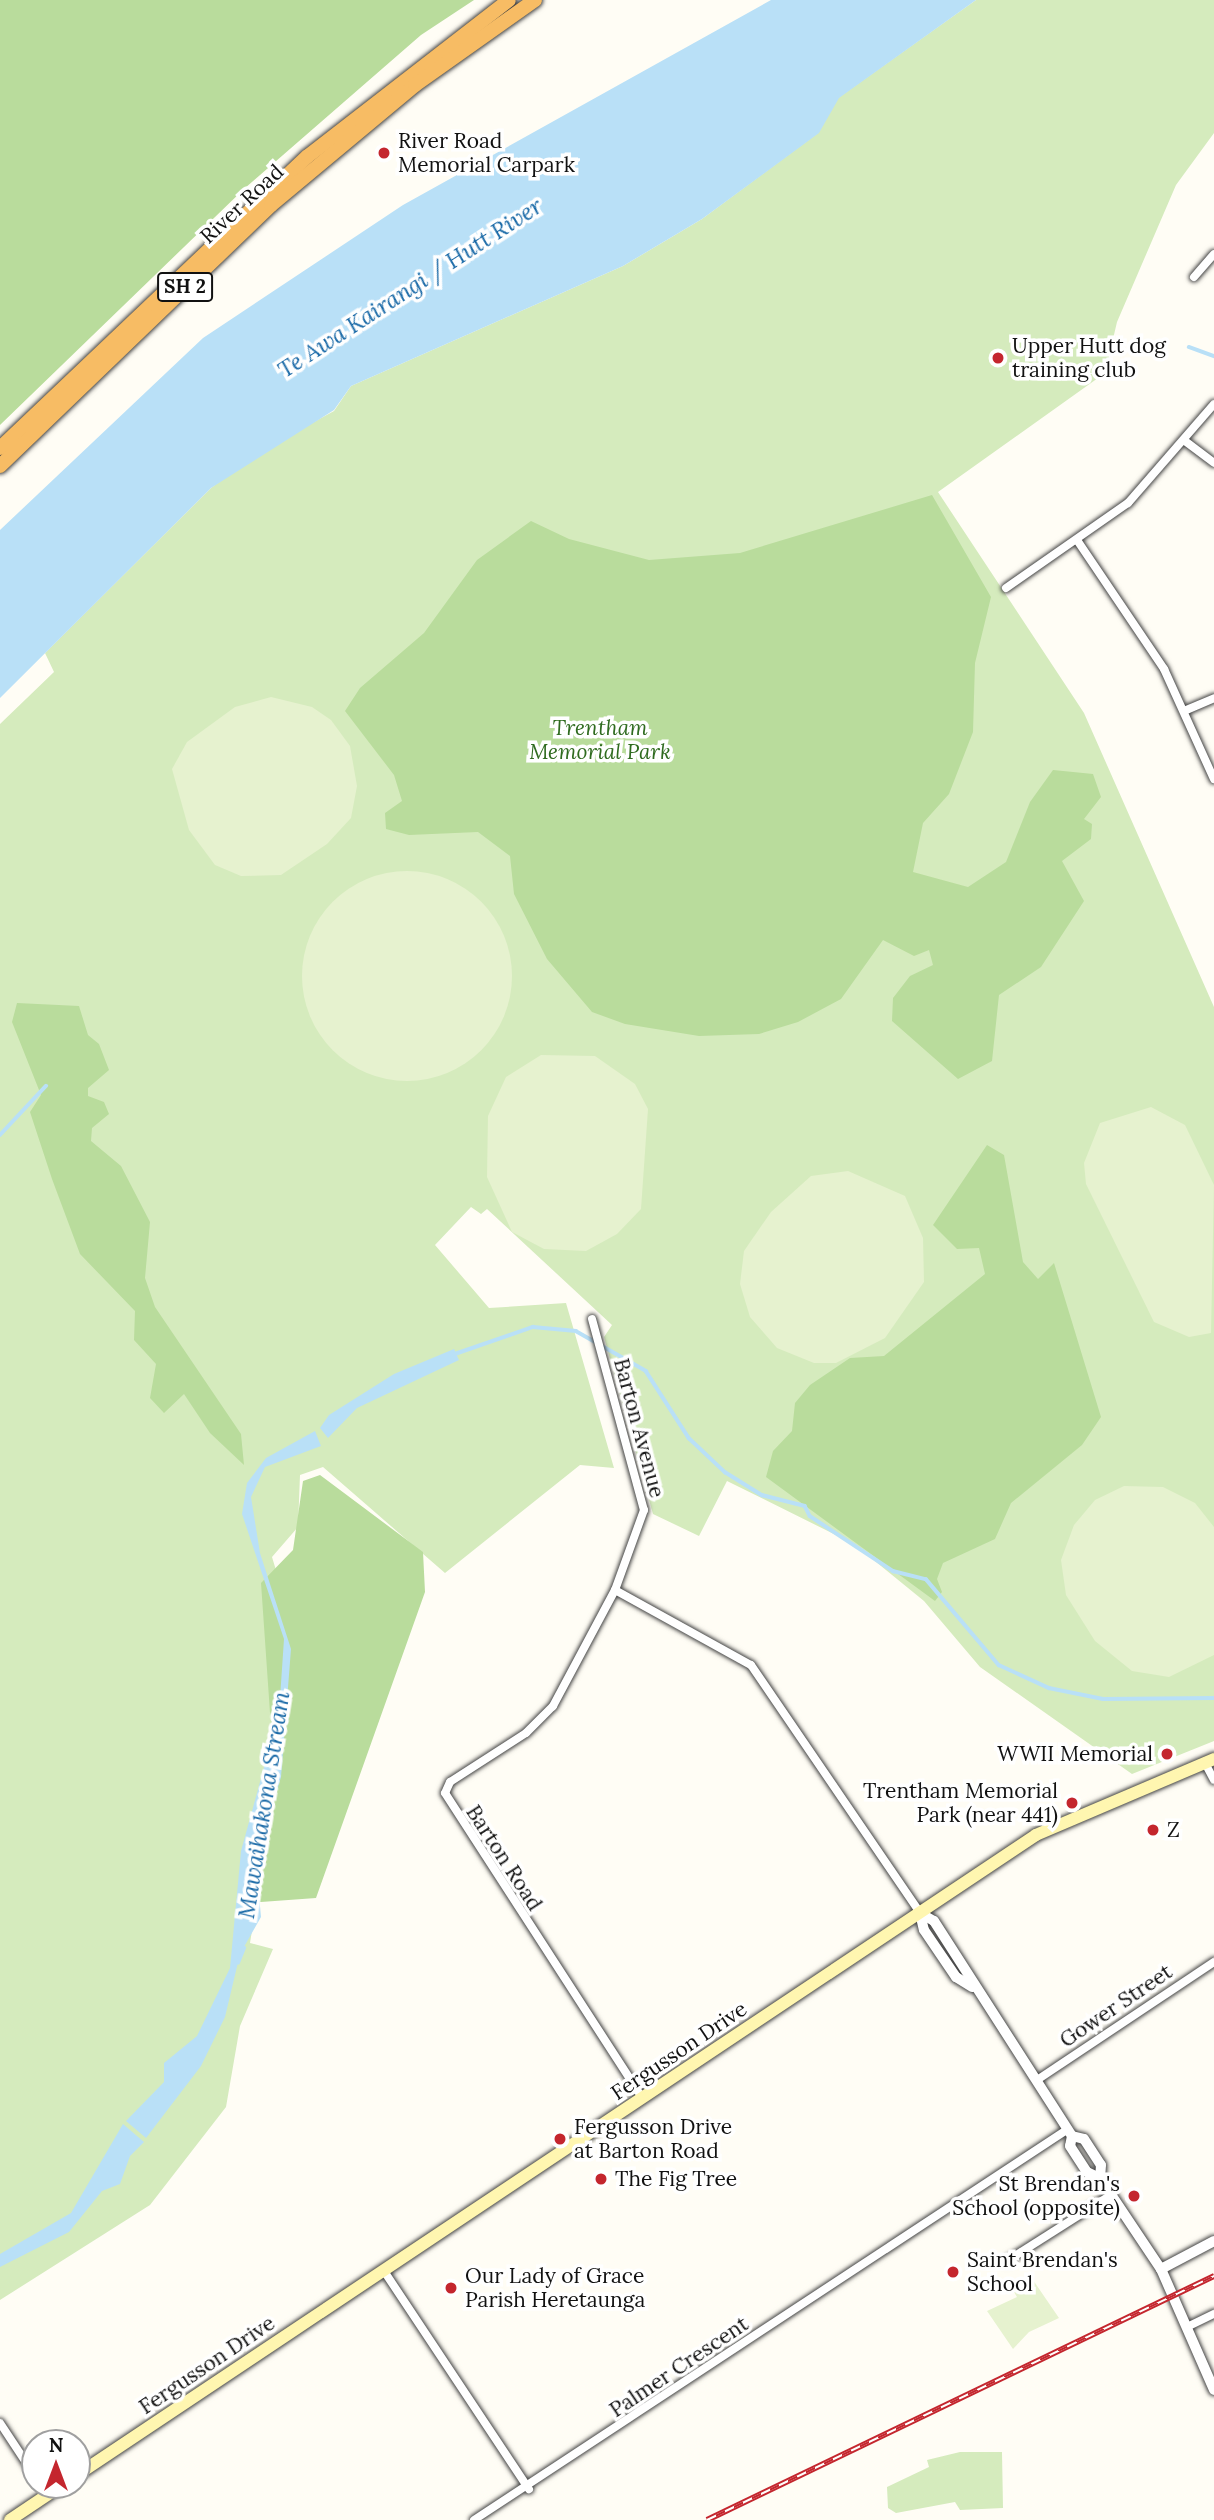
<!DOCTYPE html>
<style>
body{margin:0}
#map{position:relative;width:1214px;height:2520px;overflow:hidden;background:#fffdf5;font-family:Lora,serif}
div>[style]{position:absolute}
.green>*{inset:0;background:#d5ebbd}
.forest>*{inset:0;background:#b9dc9c}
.pitch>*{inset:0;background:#e6f2cf}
.round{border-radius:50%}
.water>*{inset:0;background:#b9e0f7}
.stream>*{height:3.5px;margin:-1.75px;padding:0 1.75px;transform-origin:1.75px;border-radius:1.75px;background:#b9e0f7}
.roads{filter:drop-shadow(0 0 2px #444) drop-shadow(0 0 2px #444)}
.minor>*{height:8px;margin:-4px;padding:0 4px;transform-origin:4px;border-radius:4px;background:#fff}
.tertiary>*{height:10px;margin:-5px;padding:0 5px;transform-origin:5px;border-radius:5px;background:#fff}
.secondary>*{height:12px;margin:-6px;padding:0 6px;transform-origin:6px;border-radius:6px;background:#fff6b0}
.trunk>*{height:14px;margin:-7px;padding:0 7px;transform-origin:7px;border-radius:7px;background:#f7bc64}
.rail>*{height:6px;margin-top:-3px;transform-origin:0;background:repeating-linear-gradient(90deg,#fff 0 10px,#c4262e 0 20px);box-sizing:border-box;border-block:2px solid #c4262e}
.dots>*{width:19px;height:19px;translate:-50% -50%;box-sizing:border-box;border:4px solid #fff;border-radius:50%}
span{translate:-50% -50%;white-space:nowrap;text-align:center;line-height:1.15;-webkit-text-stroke:7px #fff;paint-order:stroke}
.shield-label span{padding:2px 5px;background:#fff;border:2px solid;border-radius:5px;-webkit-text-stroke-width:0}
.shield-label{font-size:19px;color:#111;font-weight:700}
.poi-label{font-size:21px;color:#111}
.left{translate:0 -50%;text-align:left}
.right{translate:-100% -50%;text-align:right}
.street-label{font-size:21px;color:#111}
.park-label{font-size:21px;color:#2f6b1f;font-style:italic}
.water-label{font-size:23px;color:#1768a6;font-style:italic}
.north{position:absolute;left:21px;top:2429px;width:70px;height:70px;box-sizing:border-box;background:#fff;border:2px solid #a0a0a0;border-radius:50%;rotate:0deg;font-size:19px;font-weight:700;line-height:28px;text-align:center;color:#111}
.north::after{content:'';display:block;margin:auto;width:24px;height:32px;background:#c4262e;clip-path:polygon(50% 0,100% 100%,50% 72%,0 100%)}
</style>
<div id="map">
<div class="green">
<i style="clip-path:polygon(976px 0,1214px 0,1214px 133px,1176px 185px,1117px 322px,1105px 373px,938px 492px,1084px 713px,1214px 1007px,1214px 1741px,1132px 1774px,980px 1667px,924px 1601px,854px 1544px,727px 1481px,699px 1536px,653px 1514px,604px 1337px,612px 1325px,487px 1209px,481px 1214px,471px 1207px,435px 1245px,489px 1308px,566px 1303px,614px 1468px,580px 1465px,445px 1573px,323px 1467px,300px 1475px,298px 1527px,272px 1557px,298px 1643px,250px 1943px,273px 1949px,240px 2026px,226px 2107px,150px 2205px,0 2300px,0 724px,54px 672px,45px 653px,211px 488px,259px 452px,334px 411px,351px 386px,623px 266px,702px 219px,818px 133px,838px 98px)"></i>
<i style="clip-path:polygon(960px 2452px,1002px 2452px,1003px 2508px,960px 2510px,955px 2502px,896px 2513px,888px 2508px,887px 2487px,929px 2467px,927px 2460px)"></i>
</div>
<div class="forest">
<i style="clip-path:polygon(0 0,474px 0,421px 35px,245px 188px,0 425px)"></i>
<i style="clip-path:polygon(932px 495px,991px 597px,975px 663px,973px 732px,949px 794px,923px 823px,913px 872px,968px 887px,1006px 862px,1030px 802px,1053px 770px,1093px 774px,1101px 797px,1084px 819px,1092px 824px,1091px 839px,1062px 861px,1084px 901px,1041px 967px,999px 995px,992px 1061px,958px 1079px,892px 1021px,893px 998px,910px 976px,933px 965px,929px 950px,914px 956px,883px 940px,841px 999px,798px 1022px,759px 1034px,699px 1036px,625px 1024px,592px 1012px,547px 959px,514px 894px,510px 856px,478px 832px,409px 835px,386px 829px,385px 813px,402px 801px,394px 775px,345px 711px,360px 688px,424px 633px,477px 560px,531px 521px,569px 539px,649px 560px,740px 553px)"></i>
<i style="clip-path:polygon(17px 1003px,79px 1006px,88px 1035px,99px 1044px,109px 1070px,88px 1088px,88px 1096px,104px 1102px,109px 1114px,92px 1128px,91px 1141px,121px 1166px,150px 1222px,145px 1278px,155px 1307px,241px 1434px,244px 1465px,210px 1433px,184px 1394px,164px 1413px,150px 1398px,156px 1364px,134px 1340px,135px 1311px,80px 1254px,52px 1179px,30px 1112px,41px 1095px,12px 1022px)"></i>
<i style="clip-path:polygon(987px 1145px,1004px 1155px,1023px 1262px,1038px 1279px,1054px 1263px,1101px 1417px,1082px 1445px,1011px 1503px,995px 1539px,943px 1563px,937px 1579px,942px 1592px,935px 1601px,766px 1477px,773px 1451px,792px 1431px,795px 1403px,810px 1385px,850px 1358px,884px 1356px,985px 1274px,979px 1248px,957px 1249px,933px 1225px)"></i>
<i style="clip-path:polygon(320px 1475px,423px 1552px,425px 1592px,316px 1898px,246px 1903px,264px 1841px,273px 1756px,261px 1583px,293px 1550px,303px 1481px)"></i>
</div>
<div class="pitch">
<i style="clip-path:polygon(271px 697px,312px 707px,331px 720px,350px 746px,357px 786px,351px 818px,327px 844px,281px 875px,241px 876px,215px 865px,189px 830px,172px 769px,187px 742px,235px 707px)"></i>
<i class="round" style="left:302px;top:871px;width:210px;height:210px"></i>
<i style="clip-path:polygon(541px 1055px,595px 1056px,635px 1084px,648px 1109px,641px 1209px,617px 1234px,586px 1251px,544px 1249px,512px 1232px,487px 1177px,488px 1116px,506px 1077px)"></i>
<i style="clip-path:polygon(1151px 1107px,1185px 1125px,1214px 1185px,1211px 1333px,1189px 1337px,1154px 1322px,1086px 1184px,1084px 1163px,1100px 1123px)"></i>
<i style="clip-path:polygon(848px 1171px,905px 1196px,923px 1238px,924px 1282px,885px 1338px,836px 1363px,814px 1363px,777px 1348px,750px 1317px,740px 1284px,744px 1251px,771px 1212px,811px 1176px)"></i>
<i style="clip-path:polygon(1124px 1486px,1163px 1487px,1195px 1503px,1214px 1527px,1214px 1655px,1169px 1677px,1132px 1671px,1095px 1641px,1066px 1595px,1061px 1560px,1074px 1525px,1095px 1500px)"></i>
<i style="clip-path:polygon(1033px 2280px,1059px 2318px,1029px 2332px,1013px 2349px,987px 2311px,1017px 2297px,1014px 2292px)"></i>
</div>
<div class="water">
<i style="clip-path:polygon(771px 0,976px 0,839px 98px,819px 133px,702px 219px,623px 266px,351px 386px,334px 410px,211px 488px,0 698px,0 530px,203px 338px,403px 205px)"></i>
<i style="clip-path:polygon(454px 1349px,459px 1360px,357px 1408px,328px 1438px,320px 1428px,329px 1415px,394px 1374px)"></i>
<i style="clip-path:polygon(315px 1431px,321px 1446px,265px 1467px,251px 1497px,260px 1553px,291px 1649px,281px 1777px,256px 1862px,261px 1917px,240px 1954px,225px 2017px,201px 2066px,146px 2138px,126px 2121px,164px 2082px,164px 2063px,197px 2036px,230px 1968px,241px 1851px,279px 1713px,284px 1639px,242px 1514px,247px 1483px,266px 1458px)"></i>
<i style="clip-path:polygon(123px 2124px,144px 2142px,130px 2156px,120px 2184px,102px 2191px,69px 2232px,0 2267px,0 2254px,71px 2213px)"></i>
</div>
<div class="stream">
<i style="left:1189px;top:347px;width:27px;rotate:20deg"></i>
<i style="left:0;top:1135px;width:67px;rotate:-46.8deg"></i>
<i style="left:452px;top:1355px;width:86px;rotate:-19.1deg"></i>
<i style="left:533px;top:1327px;width:43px;rotate:5.3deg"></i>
<i style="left:576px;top:1331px;width:81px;rotate:29.7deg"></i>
<i style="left:646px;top:1371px;width:80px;rotate:57.3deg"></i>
<i style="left:689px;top:1438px;width:50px;rotate:43.4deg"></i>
<i style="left:725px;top:1472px;width:44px;rotate:31.9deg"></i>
<i style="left:762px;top:1495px;width:44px;rotate:14.3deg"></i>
<i style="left:805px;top:1506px;width:11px;rotate:63deg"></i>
<i style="left:810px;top:1516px;width:100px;rotate:33.5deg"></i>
<i style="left:893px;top:1571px;width:34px;rotate:14deg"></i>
<i style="left:926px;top:1579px;width:113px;rotate:49.7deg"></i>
<i style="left:999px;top:1665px;width:55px;rotate:24.7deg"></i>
<i style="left:1049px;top:1688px;width:55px;rotate:11.5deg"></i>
<i style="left:1103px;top:1699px;width:111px;rotate:-0.5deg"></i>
<i style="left:238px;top:1963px;width:16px;rotate:-68deg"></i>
</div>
<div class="roads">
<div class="minor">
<i style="left:1194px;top:277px;width:30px;rotate:-49deg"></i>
<i style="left:1185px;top:441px;width:36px;rotate:37deg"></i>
<i style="left:1077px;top:540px;width:156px;rotate:56deg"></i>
<i style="left:1164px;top:669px;width:121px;rotate:65.6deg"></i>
<i style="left:1006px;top:588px;width:149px;rotate:-34.9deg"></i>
<i style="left:1128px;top:503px;width:131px;rotate:-49deg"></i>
<i style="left:1184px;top:711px;width:33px;rotate:-23deg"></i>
<i style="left:592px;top:1319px;width:198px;rotate:74.8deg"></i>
<i style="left:644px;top:1510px;width:85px;rotate:109.9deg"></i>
<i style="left:615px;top:1590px;width:155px;rotate:28.9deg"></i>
<i style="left:751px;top:1665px;width:300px;rotate:55.7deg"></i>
<i style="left:615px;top:1590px;width:132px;rotate:118.1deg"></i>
<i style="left:553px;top:1706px;width:38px;rotate:135deg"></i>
<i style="left:526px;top:1733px;width:90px;rotate:147.2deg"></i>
<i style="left:450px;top:1782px;width:12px;rotate:114deg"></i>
<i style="left:445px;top:1793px;width:363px;rotate:57.1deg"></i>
<i style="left:1205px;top:1763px;width:19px;rotate:62deg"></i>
<i style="left:1037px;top:2080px;width:213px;rotate:-33.7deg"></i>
<i style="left:1007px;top:2261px;width:123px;rotate:-32.4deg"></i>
<i style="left:384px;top:2271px;width:262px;rotate:56.4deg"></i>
<i style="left:1189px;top:2326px;width:28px;rotate:-26deg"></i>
<i style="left:0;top:2423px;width:64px;rotate:56.6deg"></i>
<i style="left:474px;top:2520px;width:711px;rotate:-33.35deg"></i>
</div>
<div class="tertiary">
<i style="left:920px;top:1913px;width:16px;rotate:30deg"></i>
<i style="left:934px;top:1921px;width:255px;rotate:57.3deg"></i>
<i style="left:1072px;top:2136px;width:12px;rotate:14deg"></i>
<i style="left:1084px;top:2139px;width:31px;rotate:57deg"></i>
<i style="left:1101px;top:2165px;width:13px;rotate:94deg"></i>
<i style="left:1100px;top:2178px;width:110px;rotate:56.2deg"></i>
<i style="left:1161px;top:2269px;width:132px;rotate:66.3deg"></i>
<i style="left:920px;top:1913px;width:17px;rotate:77deg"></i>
<i style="left:924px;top:1930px;width:57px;rotate:55.8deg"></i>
<i style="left:956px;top:1977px;width:19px;rotate:32deg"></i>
<i style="left:1072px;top:2136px;width:10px;rotate:101deg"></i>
<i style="left:1070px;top:2146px;width:31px;rotate:57deg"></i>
<i style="left:1087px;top:2172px;width:14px;rotate:25deg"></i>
<i style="left:1161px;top:2269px;width:60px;rotate:-27.8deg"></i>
</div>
<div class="secondary">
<i style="left:77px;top:2475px;width:1153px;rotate:-33.72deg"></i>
<i style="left:1036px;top:1835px;width:194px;rotate:-23.1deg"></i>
<i style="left:10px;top:2520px;width:63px;rotate:-33.9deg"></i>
</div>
<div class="trunk">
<i style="left:0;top:448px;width:424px;rotate:-43.5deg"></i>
<i style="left:308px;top:156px;width:254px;rotate:-37.8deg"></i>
<i style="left:0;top:466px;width:376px;rotate:-43.9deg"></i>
<i style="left:271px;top:205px;width:187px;rotate:-39.8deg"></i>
<i style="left:415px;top:85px;width:147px;rotate:-35.3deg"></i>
</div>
</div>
<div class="rail">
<i style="left:707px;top:2520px;width:563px;rotate:-25.7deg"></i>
</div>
<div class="dots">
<i style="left:384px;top:153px;background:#c4262e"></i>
<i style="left:998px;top:358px;background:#c4262e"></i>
<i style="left:1167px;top:1754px;background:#c4262e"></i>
<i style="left:1072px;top:1803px;background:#c4262e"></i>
<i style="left:1153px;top:1830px;background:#c4262e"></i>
<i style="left:560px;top:2139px;background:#c4262e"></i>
<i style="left:601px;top:2179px;background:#c4262e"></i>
<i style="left:1134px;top:2196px;background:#c4262e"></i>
<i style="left:953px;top:2272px;background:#c4262e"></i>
<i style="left:451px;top:2288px;background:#c4262e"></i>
</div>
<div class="shield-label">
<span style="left:185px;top:287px">SH 2</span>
</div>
<div class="poi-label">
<span class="left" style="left:398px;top:153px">River Road<br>Memorial Carpark</span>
<span class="left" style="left:1012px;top:358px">Upper Hutt dog<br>training club</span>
<span class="right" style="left:1153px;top:1754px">WWII Memorial</span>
<span class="right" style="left:1058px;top:1803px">Trentham Memorial<br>Park (near 441)</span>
<span class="left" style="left:1167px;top:1830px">Z</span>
<span class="left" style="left:574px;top:2139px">Fergusson Drive<br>at Barton Road</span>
<span class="left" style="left:615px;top:2179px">The Fig Tree</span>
<span class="right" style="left:1120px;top:2196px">St Brendan's<br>School (opposite)</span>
<span class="left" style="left:967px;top:2272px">Saint Brendan's<br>School</span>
<span class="left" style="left:465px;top:2288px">Our Lady of Grace<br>Parish Heretaunga</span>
</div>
<div class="street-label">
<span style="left:242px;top:204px;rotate:-43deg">River Road</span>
<span style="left:639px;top:1428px;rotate:75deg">Barton Avenue</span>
<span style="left:504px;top:1858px;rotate:57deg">Barton Road</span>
<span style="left:1116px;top:2006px;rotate:-34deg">Gower Street</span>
<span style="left:679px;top:2051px;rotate:-34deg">Fergusson Drive</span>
<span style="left:207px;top:2365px;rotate:-34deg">Fergusson Drive</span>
<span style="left:679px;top:2367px;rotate:-34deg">Palmer Crescent</span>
</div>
<div class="park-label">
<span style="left:600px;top:740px">Trentham<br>Memorial Park</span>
</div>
<div class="water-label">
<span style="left:410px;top:288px;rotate:-33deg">Te Awa Kairangi / Hutt River</span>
<span style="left:264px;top:1805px;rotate:-81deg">Mawaihakona Stream</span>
</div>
<div class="north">N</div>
</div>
